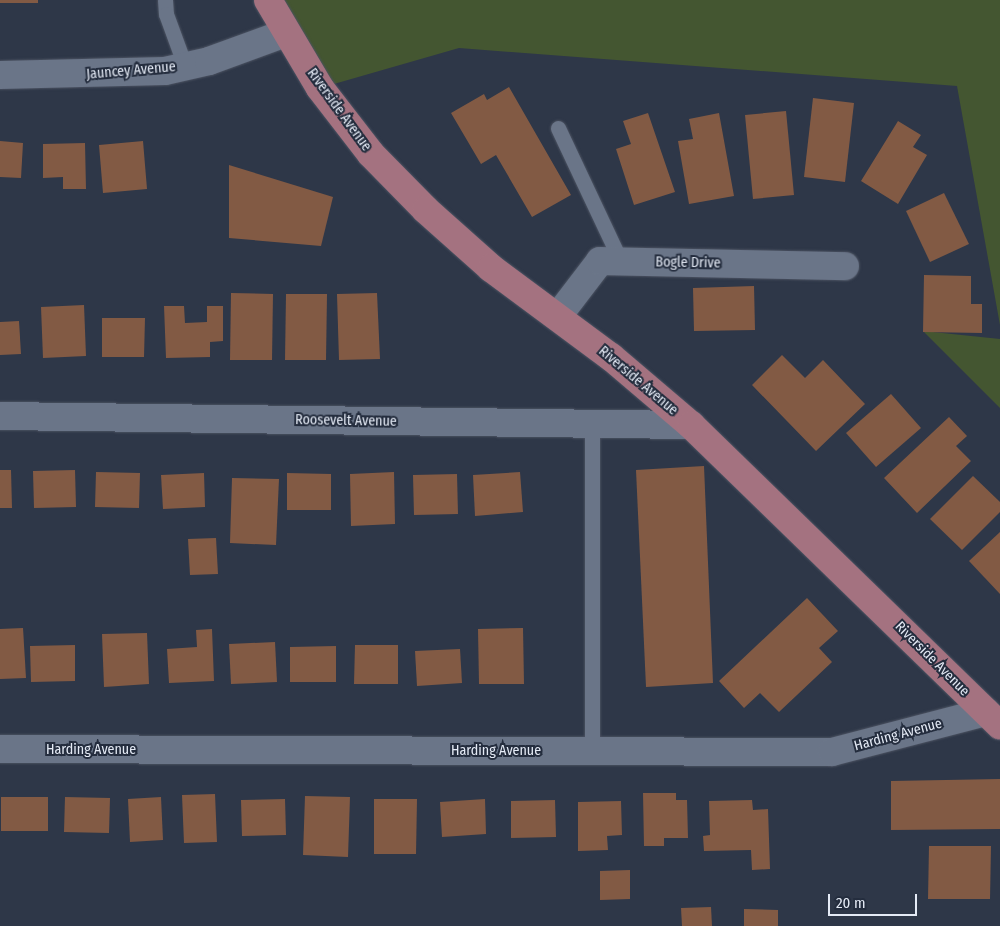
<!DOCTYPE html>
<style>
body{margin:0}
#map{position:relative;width:1000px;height:926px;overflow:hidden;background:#2e3748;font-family:"Fira Sans Condensed",sans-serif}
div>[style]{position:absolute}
.green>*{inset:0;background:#445631}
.building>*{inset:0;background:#825a44}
.roads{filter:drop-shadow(0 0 1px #4c5362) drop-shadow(0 0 1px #4c5362)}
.lane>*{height:15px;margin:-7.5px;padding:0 7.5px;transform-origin:7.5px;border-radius:7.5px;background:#6a7588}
.street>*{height:28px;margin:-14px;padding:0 14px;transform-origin:14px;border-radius:14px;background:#6a7588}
.secondary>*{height:28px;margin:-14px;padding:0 14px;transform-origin:14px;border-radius:14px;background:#6a7588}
.primary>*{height:28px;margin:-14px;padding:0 14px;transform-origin:14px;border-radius:14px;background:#a47280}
span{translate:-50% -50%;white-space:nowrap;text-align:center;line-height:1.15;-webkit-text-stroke:4px #242d3e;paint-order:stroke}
.street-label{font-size:14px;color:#e5ebf6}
.scale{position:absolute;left:828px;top:894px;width:89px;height:22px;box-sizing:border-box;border:2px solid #e5ebf6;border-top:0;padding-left:6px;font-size:15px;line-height:18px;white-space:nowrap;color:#e5ebf6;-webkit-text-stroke:4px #242d3e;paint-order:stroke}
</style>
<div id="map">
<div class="green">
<i style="clip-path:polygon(268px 0,1000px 0,1000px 325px,957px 86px,459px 48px,320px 88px)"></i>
<i style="clip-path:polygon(923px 331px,1000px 339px,1000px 408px)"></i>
</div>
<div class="building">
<i style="clip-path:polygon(0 0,38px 0,38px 3px,0 3px)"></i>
<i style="clip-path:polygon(509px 87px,571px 195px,532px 217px,496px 155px,481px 164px,451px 113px,484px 94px,487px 100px)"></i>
<i style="clip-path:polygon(813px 98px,854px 103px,845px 182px,804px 177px)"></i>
<i style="clip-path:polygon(786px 111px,794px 195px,753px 199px,745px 115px)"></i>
<i style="clip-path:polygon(648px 113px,675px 192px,634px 205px,616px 149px,631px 144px,623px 121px)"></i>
<i style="clip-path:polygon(719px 113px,734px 196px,689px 204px,678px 141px,693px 139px,689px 119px)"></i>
<i style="clip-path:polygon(898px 121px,921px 135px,913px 147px,927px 155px,898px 204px,861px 181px)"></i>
<i style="clip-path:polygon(0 141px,23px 143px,21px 178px,0 177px)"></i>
<i style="clip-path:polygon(143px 141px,147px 189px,103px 193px,99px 145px)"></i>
<i style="clip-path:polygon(85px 143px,86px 189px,63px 189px,63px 177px,43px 178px,43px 144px)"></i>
<i style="clip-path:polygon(229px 165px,333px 197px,321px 246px,229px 238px)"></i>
<i style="clip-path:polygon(944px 193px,969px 244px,930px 262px,906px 211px)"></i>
<i style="clip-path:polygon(924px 275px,971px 276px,971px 304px,982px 304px,982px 333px,923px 332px)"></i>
<i style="clip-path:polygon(754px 286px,755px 330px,694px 331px,693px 288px)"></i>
<i style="clip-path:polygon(231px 293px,273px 294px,272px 360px,230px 360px)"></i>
<i style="clip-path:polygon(377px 293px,380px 359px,339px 360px,337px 294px)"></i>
<i style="clip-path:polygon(286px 294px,327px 294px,326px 360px,285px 360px)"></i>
<i style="clip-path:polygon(84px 305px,86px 356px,43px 358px,41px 307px)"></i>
<i style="clip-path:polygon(164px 306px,184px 306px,185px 323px,207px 322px,207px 306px,223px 306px,223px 341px,210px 342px,210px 357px,166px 358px)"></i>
<i style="clip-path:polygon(102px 318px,145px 318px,144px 357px,102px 357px)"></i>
<i style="clip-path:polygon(19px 321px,21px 354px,0 355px,0 322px)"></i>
<i style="clip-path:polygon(782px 355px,805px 378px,823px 360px,865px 404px,816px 451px,752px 385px)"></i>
<i style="clip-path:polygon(891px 394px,921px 428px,876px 467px,846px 433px)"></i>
<i style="clip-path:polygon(949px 417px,967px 436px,956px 446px,971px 461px,917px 513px,884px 478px)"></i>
<i style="clip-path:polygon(704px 466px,713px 683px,646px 687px,636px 470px)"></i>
<i style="clip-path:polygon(0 470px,11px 470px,12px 508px,0 508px)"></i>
<i style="clip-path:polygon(75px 470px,76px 507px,34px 508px,33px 471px)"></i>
<i style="clip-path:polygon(96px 472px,140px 473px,139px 508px,95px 507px)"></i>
<i style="clip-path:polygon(394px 472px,395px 524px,351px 526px,350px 474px)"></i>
<i style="clip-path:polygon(520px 472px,523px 512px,475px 516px,473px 475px)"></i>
<i style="clip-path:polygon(204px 473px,205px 507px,163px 509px,161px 475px)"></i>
<i style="clip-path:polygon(287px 473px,331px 474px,331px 510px,287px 510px)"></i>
<i style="clip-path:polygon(457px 474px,458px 514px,414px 515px,413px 475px)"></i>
<i style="clip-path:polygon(973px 476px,1000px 502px,1000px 512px,962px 550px,930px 519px)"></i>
<i style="clip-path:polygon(232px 478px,279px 479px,276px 545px,230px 543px)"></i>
<i style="clip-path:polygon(1000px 532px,1000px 594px,969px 561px)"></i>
<i style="clip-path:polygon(216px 538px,218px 574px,190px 575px,188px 539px)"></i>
<i style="clip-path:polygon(807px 598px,838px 631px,819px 648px,832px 662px,779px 712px,760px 693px,744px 708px,719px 681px)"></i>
<i style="clip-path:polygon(23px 628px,26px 678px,0 679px,0 629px)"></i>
<i style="clip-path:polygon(523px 628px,524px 684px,479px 684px,478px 629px)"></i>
<i style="clip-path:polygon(212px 629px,214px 681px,169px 683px,167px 649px,197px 647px,196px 630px)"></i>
<i style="clip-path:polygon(147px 633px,149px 684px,104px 687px,102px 634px)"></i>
<i style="clip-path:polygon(275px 642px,277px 682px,231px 684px,229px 644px)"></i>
<i style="clip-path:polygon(75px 645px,75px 681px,31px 682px,30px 646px)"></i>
<i style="clip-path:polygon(355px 645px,398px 645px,398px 684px,354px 684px)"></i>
<i style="clip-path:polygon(336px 646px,336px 682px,290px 682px,290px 647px)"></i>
<i style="clip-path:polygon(460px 649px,462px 683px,417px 686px,415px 651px)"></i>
<i style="clip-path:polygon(1000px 779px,1000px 829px,891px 830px,891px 781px)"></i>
<i style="clip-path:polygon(643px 793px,676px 793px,676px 800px,687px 800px,688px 838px,664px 838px,664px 846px,644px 846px)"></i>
<i style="clip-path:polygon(215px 794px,217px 842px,184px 843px,182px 795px)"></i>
<i style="clip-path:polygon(305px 796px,350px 797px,348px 857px,303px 855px)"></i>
<i style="clip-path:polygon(1px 797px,48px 797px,48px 831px,1px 831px)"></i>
<i style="clip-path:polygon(65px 797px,110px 798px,109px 833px,64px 832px)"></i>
<i style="clip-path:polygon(161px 797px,163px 840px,130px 842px,128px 799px)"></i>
<i style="clip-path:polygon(285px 799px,286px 835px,242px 836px,241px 800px)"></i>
<i style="clip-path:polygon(374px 799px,417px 799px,416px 854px,374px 854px)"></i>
<i style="clip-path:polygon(485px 799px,486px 834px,442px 837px,440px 802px)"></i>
<i style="clip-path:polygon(555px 800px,556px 837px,511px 838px,511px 801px)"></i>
<i style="clip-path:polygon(752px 800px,753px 810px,768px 809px,770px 869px,752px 870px,751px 850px,704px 851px,703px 836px,710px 835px,709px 801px)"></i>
<i style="clip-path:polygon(621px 801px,622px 835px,607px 836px,608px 850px,578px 851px,578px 802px)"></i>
<i style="clip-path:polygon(929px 846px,991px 846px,990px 899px,928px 899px)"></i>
<i style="clip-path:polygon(630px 870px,630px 899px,600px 900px,600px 871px)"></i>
<i style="clip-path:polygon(711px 907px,712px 926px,682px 926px,681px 908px)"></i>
<i style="clip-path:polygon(744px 909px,778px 910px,778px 926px,744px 926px)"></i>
</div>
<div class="roads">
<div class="lane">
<i style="left:165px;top:0;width:14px;rotate:86deg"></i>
<i style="left:166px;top:14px;width:55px;rotate:69.9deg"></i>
<i style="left:558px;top:128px;width:148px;rotate:64.8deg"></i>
<i style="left:592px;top:751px;width:327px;rotate:-90deg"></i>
</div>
<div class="street">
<i style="left:558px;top:316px;width:69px;rotate:-52.6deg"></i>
<i style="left:600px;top:261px;width:245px;rotate:1.2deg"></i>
<i style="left:0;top:416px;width:691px;rotate:0.75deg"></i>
<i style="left:0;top:749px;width:832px;rotate:0.21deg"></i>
<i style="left:832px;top:752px;width:159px;rotate:-14.6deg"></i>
</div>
<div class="secondary">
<i style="left:0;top:75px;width:165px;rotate:-1.4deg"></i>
<i style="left:165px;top:71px;width:45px;rotate:-12.8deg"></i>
<i style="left:209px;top:61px;width:82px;rotate:-20deg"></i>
</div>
<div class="primary">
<i style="left:268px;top:0;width:102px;rotate:59.4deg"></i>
<i style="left:320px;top:88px;width:83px;rotate:52.3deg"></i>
<i style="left:371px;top:154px;width:78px;rotate:45.5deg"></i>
<i style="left:426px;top:210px;width:87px;rotate:41.7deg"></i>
<i style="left:491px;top:268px;width:149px;rotate:36.6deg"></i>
<i style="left:611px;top:357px;width:105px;rotate:40.4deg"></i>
<i style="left:691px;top:425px;width:431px;rotate:44.2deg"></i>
</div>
</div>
<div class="street-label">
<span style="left:131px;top:71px;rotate:-5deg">Jauncey Avenue</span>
<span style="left:339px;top:110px;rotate:54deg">Riverside Avenue</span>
<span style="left:688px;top:263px;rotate:1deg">Bogle Drive</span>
<span style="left:638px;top:381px;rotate:40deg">Riverside Avenue</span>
<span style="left:346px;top:421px;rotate:1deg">Roosevelt Avenue</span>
<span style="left:932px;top:659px;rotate:45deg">Riverside Avenue</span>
<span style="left:898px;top:735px;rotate:-15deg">Harding Avenue</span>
<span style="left:91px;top:750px">Harding Avenue</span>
<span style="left:496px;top:751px">Harding Avenue</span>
</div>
<div class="scale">20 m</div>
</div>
